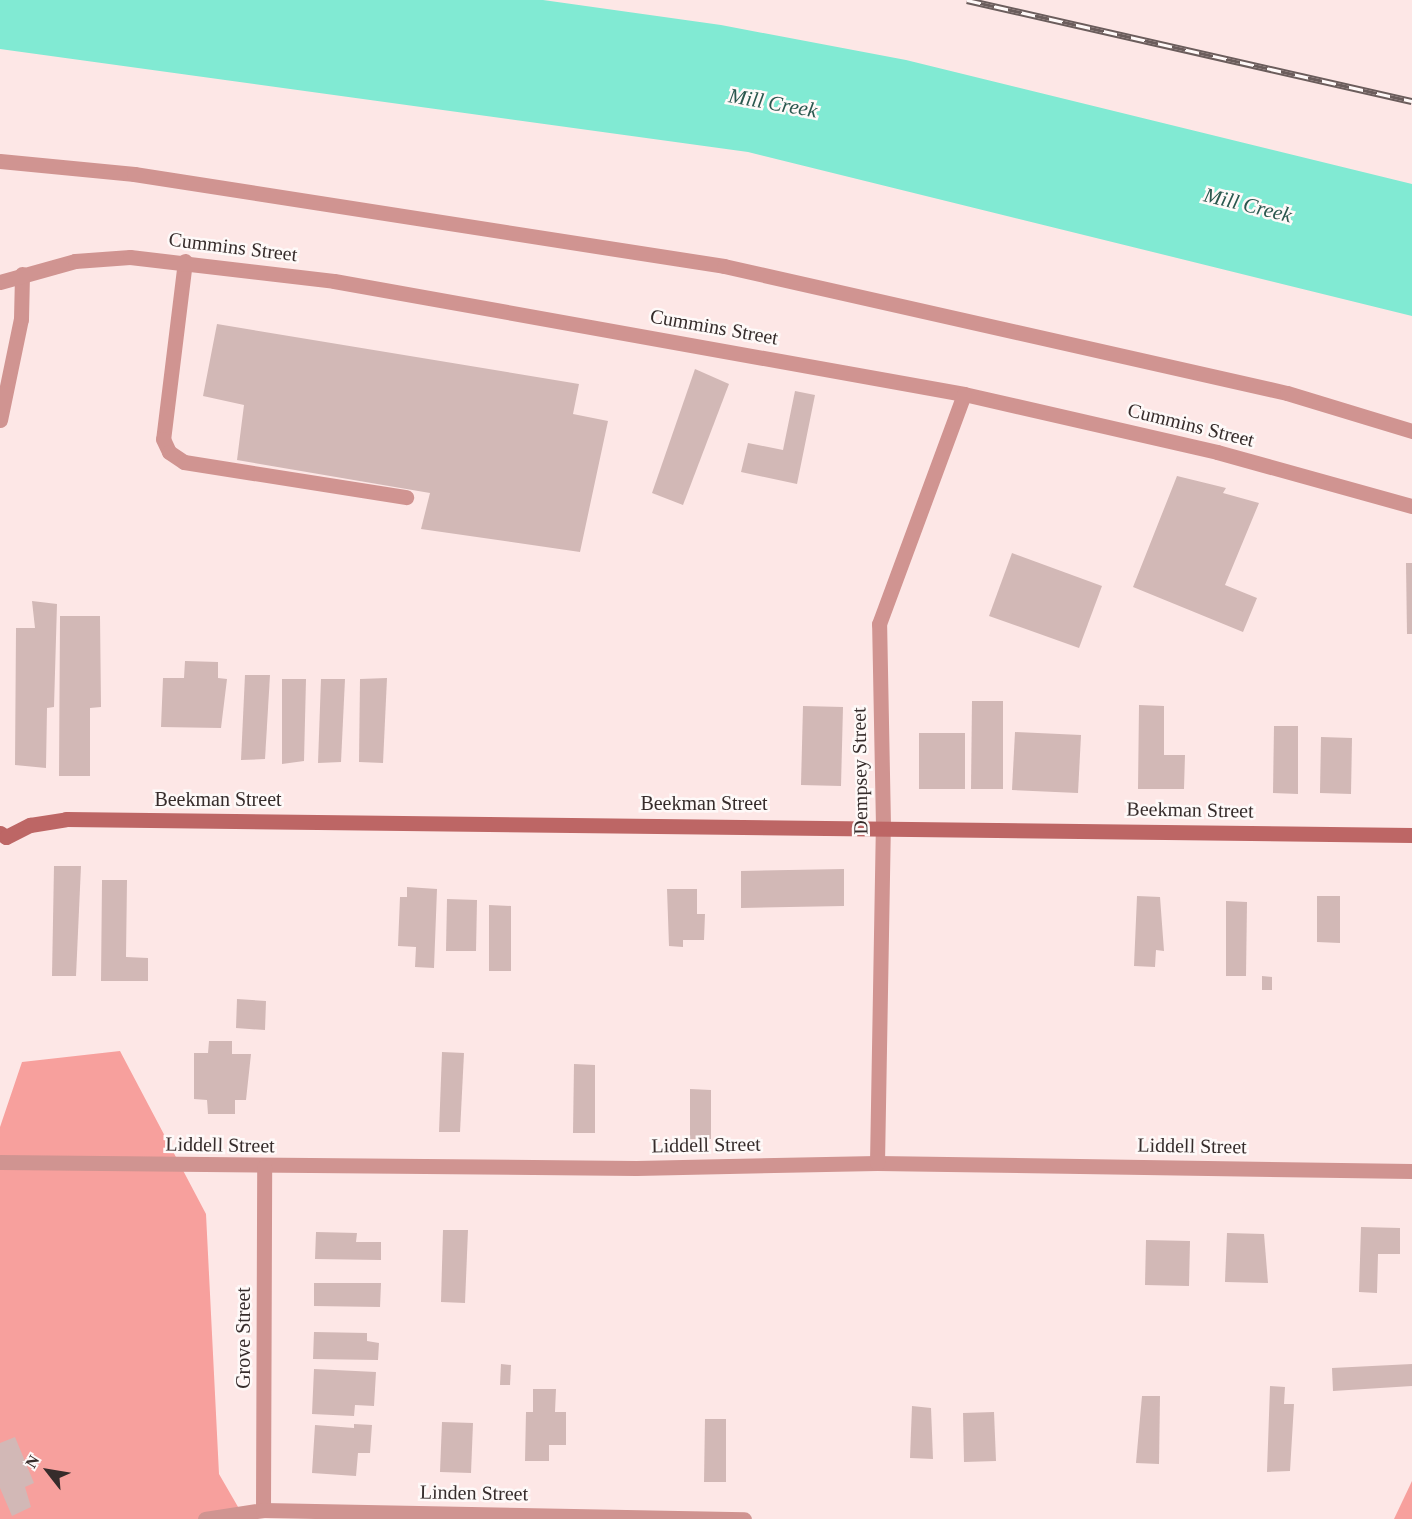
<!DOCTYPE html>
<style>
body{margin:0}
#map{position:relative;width:1412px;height:1519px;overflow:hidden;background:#fde7e6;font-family:Georgia,serif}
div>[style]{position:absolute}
.forest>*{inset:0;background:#f7a09d}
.water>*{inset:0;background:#81ead3}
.building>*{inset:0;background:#d2b8b6}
.service>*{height:15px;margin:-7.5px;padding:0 7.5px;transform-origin:7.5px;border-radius:7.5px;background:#d09491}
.minor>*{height:15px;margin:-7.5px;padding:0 7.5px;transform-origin:7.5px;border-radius:7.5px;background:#d09491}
.secondary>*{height:15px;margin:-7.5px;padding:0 7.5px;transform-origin:7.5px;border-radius:7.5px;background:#bd6665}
.rail>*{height:7px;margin-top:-3.5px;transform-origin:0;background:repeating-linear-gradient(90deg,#fef9f8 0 14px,#6b5d5c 0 28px);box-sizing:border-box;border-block:2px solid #6b5d5c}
span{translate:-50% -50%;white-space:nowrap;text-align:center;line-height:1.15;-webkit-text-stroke:5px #fef9f8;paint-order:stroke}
.street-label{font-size:20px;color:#362c2b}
.water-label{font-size:21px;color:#2a574e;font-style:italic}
.north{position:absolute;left:18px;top:1441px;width:60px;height:60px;-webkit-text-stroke:4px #fef9f8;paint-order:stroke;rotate:301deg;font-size:16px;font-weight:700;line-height:24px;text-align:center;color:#362c2b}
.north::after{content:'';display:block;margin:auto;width:21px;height:27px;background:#362c2b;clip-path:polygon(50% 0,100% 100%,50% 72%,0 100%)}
</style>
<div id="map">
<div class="forest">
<i style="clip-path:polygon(120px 1051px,206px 1214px,219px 1474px,245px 1519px,0 1519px,0 1127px,22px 1062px)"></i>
<i style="clip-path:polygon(1412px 1481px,1412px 1519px,1394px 1519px)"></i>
</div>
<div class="water">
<i style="clip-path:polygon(0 0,543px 0,721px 25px,906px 60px,1412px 184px,1412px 316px,748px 152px,0 49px)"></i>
</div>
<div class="building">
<i style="clip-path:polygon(217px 324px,579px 384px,573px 414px,608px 421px,580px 552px,421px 529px,430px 493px,237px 460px,244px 405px,203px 396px)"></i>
<i style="clip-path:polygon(695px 369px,729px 384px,683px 505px,652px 493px)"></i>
<i style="clip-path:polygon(795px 391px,815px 395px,797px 484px,741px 472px,748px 443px,783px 450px)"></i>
<i style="clip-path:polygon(1177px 476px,1226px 488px,1223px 493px,1259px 503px,1225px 585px,1257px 598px,1243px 632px,1133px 587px)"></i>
<i style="clip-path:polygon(1012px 553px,1102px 586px,1079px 648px,989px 616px)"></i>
<i style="clip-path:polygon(1406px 563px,1412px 563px,1412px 634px,1407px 634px)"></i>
<i style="clip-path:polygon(32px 601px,57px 604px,54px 707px,47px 708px,46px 768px,15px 765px,16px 628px,35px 628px)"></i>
<i style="clip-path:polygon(60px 616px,100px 616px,101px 707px,90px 708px,90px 776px,59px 776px)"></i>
<i style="clip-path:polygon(185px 661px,218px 662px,218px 678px,227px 679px,221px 728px,161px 727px,163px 678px,184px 678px)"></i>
<i style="clip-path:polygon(245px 675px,270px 675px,265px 759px,241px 760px)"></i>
<i style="clip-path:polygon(387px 678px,383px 763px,359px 762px,360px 679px)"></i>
<i style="clip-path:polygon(282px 679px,306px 679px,304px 761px,282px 764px)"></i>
<i style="clip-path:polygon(321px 679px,345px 679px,341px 762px,318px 763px)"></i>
<i style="clip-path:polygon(972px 701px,1003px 701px,1003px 789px,971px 789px)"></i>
<i style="clip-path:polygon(1139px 705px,1164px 706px,1164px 755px,1185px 755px,1184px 789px,1138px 789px)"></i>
<i style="clip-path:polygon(803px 706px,843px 707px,841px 786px,801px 785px)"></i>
<i style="clip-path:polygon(1274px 726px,1298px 726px,1298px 794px,1273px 793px)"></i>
<i style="clip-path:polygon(1015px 732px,1081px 735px,1078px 793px,1012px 790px)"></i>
<i style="clip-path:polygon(919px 733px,965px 733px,965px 789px,919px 789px)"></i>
<i style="clip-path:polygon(1321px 737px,1352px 738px,1351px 794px,1320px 793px)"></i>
<i style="clip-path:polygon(54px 866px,81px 866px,76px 976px,52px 976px)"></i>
<i style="clip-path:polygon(844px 869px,844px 906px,741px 908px,741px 871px)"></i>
<i style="clip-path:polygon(102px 880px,127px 880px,126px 957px,148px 958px,148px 981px,101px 981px)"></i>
<i style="clip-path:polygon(407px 887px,437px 889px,434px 968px,415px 967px,416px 947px,398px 946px,400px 897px,407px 897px)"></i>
<i style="clip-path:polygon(667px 889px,697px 889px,697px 914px,705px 914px,704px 940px,683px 940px,683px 947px,669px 946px)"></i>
<i style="clip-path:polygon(1137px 896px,1160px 897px,1164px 951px,1156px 950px,1155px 967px,1134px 966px)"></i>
<i style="clip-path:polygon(1317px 896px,1340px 896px,1340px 943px,1317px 942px)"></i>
<i style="clip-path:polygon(447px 899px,477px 900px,476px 951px,446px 951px)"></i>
<i style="clip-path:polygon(1226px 901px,1247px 902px,1246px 976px,1226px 976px)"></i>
<i style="clip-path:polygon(489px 905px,511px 906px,511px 971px,489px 971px)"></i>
<i style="clip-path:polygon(1262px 976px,1272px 977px,1272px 990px,1262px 990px)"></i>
<i style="clip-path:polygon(237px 999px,266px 1001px,265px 1030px,236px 1028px)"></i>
<i style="clip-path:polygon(209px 1041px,232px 1041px,232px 1054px,251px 1054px,246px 1100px,235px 1100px,235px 1114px,208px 1114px,207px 1100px,194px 1099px,194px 1053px,208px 1053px)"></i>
<i style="clip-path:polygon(442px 1052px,464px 1053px,460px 1132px,439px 1132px)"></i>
<i style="clip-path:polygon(574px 1064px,595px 1065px,595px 1133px,573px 1133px)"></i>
<i style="clip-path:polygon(690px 1089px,711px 1090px,711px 1139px,690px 1139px)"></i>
<i style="clip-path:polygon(1361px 1227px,1400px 1228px,1400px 1254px,1378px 1254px,1377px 1293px,1359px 1292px)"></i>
<i style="clip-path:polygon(443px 1230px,468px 1230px,465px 1303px,441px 1302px)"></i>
<i style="clip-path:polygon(316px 1232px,357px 1233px,356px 1242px,381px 1242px,381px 1260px,315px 1259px)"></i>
<i style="clip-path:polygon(1227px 1233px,1264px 1234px,1268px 1283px,1225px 1282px)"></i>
<i style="clip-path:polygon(1146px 1240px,1190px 1241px,1189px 1286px,1145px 1285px)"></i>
<i style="clip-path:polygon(314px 1283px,381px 1283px,380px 1307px,314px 1306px)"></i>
<i style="clip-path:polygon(314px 1332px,367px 1333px,367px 1341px,379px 1343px,378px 1360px,313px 1359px)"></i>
<i style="clip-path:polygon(501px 1364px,511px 1365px,510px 1385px,500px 1385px)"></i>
<i style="clip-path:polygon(1412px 1364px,1412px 1386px,1333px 1391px,1332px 1368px)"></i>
<i style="clip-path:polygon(314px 1369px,376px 1372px,374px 1406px,355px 1405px,354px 1416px,312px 1414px)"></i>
<i style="clip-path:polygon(1270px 1386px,1285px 1387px,1284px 1404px,1294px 1404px,1290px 1471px,1267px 1472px)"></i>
<i style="clip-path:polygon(533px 1389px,556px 1389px,555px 1412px,566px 1412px,566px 1445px,549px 1445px,549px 1461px,525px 1461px,526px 1412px,533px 1412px)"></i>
<i style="clip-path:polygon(1142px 1396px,1160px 1396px,1159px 1464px,1136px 1463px)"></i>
<i style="clip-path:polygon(912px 1406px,931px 1408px,933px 1459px,910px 1458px)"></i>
<i style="clip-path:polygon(994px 1412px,996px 1461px,964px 1462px,963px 1413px)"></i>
<i style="clip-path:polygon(705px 1419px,726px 1419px,726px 1482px,704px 1482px)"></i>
<i style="clip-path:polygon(442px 1422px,473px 1423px,471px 1473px,440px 1472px)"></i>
<i style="clip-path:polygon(354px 1424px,372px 1425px,370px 1453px,358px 1453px,356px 1476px,312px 1473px,315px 1425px,354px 1428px)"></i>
<i style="clip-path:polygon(15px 1437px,34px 1483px,25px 1487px,31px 1507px,12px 1516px,0 1488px,0 1443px)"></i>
</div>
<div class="service">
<i style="left:0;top:161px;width:135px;rotate:5.5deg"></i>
<i style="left:134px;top:174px;width:597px;rotate:8.86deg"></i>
<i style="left:724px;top:266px;width:577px;rotate:12.71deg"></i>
<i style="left:1287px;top:393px;width:131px;rotate:16.9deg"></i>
<i style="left:185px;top:261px;width:179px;rotate:97deg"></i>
<i style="left:163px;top:439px;width:14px;rotate:65deg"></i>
<i style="left:169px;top:452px;width:18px;rotate:34deg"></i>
<i style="left:184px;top:462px;width:225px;rotate:9deg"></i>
<i style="left:0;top:420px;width:103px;rotate:-78.3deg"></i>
<i style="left:21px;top:319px;width:45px;rotate:-88.7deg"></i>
</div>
<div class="minor">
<i style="left:0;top:282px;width:78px;rotate:-15.6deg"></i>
<i style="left:75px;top:261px;width:55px;rotate:-4.2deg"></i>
<i style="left:130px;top:257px;width:205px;rotate:6.7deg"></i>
<i style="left:334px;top:281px;width:640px;rotate:10.17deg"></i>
<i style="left:964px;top:394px;width:260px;rotate:12.9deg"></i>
<i style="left:1217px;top:452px;width:202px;rotate:15.5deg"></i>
<i style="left:0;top:1162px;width:636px;rotate:0.54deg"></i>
<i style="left:636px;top:1168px;width:241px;rotate:-1.2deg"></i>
<i style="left:877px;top:1163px;width:535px;rotate:0.86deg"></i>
<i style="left:877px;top:1163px;width:337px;rotate:-89deg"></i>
<i style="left:883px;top:826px;width:202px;rotate:-91.1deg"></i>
<i style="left:879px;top:624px;width:245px;rotate:-69.7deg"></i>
<i style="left:263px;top:1510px;width:343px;rotate:-89.8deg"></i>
<i style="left:205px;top:1519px;width:59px;rotate:-8.8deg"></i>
<i style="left:263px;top:1510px;width:481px;rotate:1.1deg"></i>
</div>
<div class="secondary">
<i style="left:0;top:833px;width:7px;rotate:34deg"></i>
<i style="left:6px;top:837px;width:27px;rotate:-27deg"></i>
<i style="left:30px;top:825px;width:36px;rotate:-9deg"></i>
<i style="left:66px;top:819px;width:1346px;rotate:0.68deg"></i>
</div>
<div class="rail">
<i style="left:967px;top:0;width:456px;rotate:12.8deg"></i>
</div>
<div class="street-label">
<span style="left:233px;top:247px;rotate:7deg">Cummins Street</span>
<span style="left:714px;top:327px;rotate:10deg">Cummins Street</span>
<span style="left:1191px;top:425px;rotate:14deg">Cummins Street</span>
<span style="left:860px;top:771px;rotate:-91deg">Dempsey Street</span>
<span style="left:218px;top:799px">Beekman Street</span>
<span style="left:704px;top:803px">Beekman Street</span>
<span style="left:1190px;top:810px;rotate:1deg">Beekman Street</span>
<span style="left:220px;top:1145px;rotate:1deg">Liddell Street</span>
<span style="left:706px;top:1145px;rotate:-1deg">Liddell Street</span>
<span style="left:1192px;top:1146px;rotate:1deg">Liddell Street</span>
<span style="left:243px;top:1338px;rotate:-90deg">Grove Street</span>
<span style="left:474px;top:1493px;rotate:1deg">Linden Street</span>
</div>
<div class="water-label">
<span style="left:773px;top:103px;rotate:10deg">Mill Creek</span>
<span style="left:1248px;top:205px;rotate:14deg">Mill Creek</span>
</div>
<div class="north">N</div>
</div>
